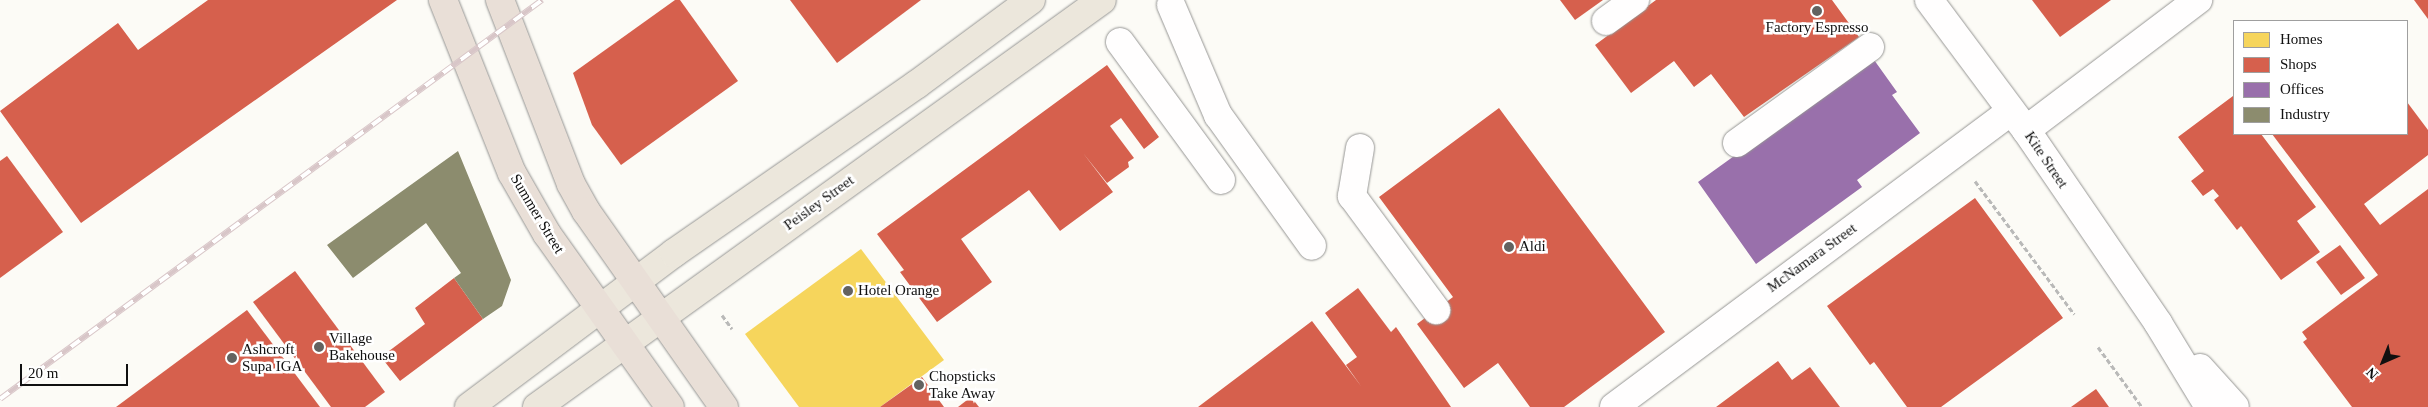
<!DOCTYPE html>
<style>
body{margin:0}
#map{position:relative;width:2428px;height:407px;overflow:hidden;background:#fcfbf6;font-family:Georgia,serif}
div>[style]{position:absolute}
.homes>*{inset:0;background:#f6d55c}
.shops>*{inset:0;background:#d6604d}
.offices>*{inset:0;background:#9970ab}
.industry>*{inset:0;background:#8c8c6e}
.path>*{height:3px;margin-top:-1.5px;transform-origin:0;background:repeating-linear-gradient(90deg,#b9b9b8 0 5px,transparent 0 7.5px)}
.roads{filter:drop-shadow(0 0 1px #969694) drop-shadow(0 0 1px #969694)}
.minor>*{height:28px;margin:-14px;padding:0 14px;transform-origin:14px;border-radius:14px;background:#fffefe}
.major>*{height:28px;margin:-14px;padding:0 14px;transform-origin:14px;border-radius:14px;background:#ece7dc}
.highway>*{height:28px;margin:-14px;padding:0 14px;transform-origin:14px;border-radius:14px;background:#e9dfd7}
.rail>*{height:5.5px;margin-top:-2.75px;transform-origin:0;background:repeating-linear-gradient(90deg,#fff 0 11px,#d8c6c8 0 22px);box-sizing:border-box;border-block:1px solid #d8c6c8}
.dots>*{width:14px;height:14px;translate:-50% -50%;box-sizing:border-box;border:2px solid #fff;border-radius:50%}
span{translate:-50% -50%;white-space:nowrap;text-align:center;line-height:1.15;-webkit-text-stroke:5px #fff;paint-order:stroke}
.poi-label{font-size:15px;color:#101010}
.left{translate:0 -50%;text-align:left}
.street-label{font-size:15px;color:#101010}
.legend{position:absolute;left:2233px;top:20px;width:175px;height:115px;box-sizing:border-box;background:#fff;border:1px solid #9f9f9f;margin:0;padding:6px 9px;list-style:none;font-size:15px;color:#101010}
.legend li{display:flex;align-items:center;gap:10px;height:25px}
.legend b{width:25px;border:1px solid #9f9f9f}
.north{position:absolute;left:2358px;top:337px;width:50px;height:50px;-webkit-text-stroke:4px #fff;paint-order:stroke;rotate:224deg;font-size:14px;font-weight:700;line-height:20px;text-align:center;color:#101010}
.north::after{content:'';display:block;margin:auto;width:18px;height:22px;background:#101010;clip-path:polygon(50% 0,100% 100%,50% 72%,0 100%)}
.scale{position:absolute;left:20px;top:364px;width:108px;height:22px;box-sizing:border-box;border:2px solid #101010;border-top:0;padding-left:6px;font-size:15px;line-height:18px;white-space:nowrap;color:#101010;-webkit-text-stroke:4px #fff;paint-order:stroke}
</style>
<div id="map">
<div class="homes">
<i style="clip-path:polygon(861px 249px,944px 360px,880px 407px,799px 407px,745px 334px)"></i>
</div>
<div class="shops">
<i style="clip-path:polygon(208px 0,397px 0,81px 223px,0 111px,118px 23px,138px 50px)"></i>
<i style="clip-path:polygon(675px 0,680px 0,738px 81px,621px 165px,592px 125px,573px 73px)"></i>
<i style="clip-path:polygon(790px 0,921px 0,837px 63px)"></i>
<i style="clip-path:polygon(1560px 0,1603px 0,1575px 20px)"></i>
<i style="clip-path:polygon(1656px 0,1832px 0,1859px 37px,1744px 117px,1711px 74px,1694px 87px,1674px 61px,1631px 93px,1595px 45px)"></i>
<i style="clip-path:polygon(2032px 0,2111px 0,2060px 37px)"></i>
<i style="clip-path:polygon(2414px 0,2428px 0,2428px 19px)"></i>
<i style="clip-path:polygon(1107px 65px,1159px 137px,1144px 149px,1121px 118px,1110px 126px,1134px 158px,1128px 162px,1129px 167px,1107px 183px,1083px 153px,1113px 192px,1060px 231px,1029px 190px,961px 239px,992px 282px,937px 322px,900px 272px,904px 270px,877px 234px)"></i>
<i style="clip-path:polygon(2233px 96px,2234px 134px,2261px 134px,2316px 207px,2297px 221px,2320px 252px,2281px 280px,2241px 226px,2237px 230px,2214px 200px,2219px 196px,2213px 189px,2203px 196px,2191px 181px,2204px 171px,2178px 137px)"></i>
<i style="clip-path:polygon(2407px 102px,2428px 130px,2428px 155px,2364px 204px,2380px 225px,2428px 189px,2428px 407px,2352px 407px,2303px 342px,2307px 339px,2302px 332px,2378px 275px,2272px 134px,2407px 134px)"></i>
<i style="clip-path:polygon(1499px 108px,1665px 332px,1564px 407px,1530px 407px,1498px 363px,1464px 388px,1417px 324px,1453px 297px,1379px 197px)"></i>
<i style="clip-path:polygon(7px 156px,63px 232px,0 278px,0 161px)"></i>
<i style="clip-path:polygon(1975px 198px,2063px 318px,1941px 407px,1907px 407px,1874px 362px,1870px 365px,1827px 306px)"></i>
<i style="clip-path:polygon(2340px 245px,2365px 278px,2341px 295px,2316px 262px)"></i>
<i style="clip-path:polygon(295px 271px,385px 392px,365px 407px,331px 407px,253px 302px)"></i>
<i style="clip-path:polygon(454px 278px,483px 319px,400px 381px,381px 357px,425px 324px,415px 308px)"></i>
<i style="clip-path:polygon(1358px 288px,1391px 332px,1396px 327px,1451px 407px,1198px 407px,1312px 321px,1361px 386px,1346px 365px,1357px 357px,1325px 313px)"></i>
<i style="clip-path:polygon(247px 310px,320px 407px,116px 407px)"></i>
<i style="clip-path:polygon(1778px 361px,1792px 380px,1810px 367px,1840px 407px,1716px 407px)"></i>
<i style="clip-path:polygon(922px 377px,944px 407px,880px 407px)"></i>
<i style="clip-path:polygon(2096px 389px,2109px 407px,2071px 407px)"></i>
<i style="clip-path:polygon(971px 397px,979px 407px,958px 407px)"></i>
</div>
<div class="offices">
<i style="clip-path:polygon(1872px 57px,1897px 92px,1892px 95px,1920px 133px,1857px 180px,1862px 187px,1756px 264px,1698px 182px)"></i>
</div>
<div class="industry">
<i style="clip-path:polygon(458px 151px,511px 280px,502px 306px,483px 319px,454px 278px,461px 273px,426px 223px,353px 278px,327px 245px)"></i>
</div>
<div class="path">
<i style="left:1975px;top:181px;width:166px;rotate:53.3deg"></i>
<i style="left:722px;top:315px;width:17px;rotate:54deg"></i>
<i style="left:2098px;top:347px;width:74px;rotate:53.7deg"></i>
</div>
<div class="roads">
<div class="minor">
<i style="left:1929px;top:0;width:162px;rotate:53.3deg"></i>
<i style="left:2026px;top:130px;width:234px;rotate:55.6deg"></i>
<i style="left:2158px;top:323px;width:98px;rotate:58.7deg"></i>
<i style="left:1171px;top:5px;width:120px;rotate:66.9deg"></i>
<i style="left:1218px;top:115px;width:161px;rotate:54.3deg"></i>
<i style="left:1606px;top:21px;width:36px;rotate:-36deg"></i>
<i style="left:1120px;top:42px;width:171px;rotate:53.8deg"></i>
<i style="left:2026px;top:130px;width:216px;rotate:-37.1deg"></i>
<i style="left:1737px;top:143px;width:164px;rotate:-35.8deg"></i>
<i style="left:1360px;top:148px;width:49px;rotate:99.5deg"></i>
<i style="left:1352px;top:196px;width:142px;rotate:53.6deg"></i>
<i style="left:2200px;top:368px;width:52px;rotate:48.1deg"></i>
<i style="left:1614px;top:407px;width:495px;rotate:-36.7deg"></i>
</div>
<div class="major">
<i style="left:469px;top:407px;width:256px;rotate:-36.9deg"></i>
<i style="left:674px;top:253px;width:295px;rotate:-34.8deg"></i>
<i style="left:916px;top:85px;width:143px;rotate:-36.5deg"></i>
<i style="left:537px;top:407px;width:696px;rotate:-35.77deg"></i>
</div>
<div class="highway">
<i style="left:443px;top:0;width:186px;rotate:68.3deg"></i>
<i style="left:512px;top:173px;width:70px;rotate:60.2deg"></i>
<i style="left:547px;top:234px;width:212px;rotate:54.6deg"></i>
<i style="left:500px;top:0;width:197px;rotate:68.9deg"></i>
<i style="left:571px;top:184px;width:31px;rotate:61deg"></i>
<i style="left:586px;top:211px;width:240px;rotate:54.9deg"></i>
</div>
</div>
<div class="rail">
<i style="left:0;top:399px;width:673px;rotate:-36.36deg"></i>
</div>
<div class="dots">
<i style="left:1817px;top:11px;background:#636260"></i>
<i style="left:1509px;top:247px;background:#636260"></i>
<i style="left:848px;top:291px;background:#636260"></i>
<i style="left:319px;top:347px;background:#636260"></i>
<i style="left:232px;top:358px;background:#636260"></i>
<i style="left:919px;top:385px;background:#636260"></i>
</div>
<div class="poi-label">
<span style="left:1817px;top:28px">Factory Espresso</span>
<span class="left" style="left:1519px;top:247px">Aldi</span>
<span class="left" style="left:858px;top:291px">Hotel Orange</span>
<span class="left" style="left:329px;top:347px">Village<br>Bakehouse</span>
<span class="left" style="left:242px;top:358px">Ashcroft<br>Supa IGA</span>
<span class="left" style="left:929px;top:385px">Chopsticks<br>Take Away</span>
</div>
<div class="street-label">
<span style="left:2046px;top:160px;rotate:56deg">Kite Street</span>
<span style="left:819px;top:203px;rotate:-36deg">Peisley Street</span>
<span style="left:537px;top:214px;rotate:59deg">Summer Street</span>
<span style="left:1812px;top:258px;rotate:-36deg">McNamara Street</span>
</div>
<ul class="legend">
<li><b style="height:14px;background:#f6d55c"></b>Homes</li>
<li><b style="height:14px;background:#d6604d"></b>Shops</li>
<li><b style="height:14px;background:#9970ab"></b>Offices</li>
<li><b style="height:14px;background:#8c8c6e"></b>Industry</li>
</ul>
<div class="north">N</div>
<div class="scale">20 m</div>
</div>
